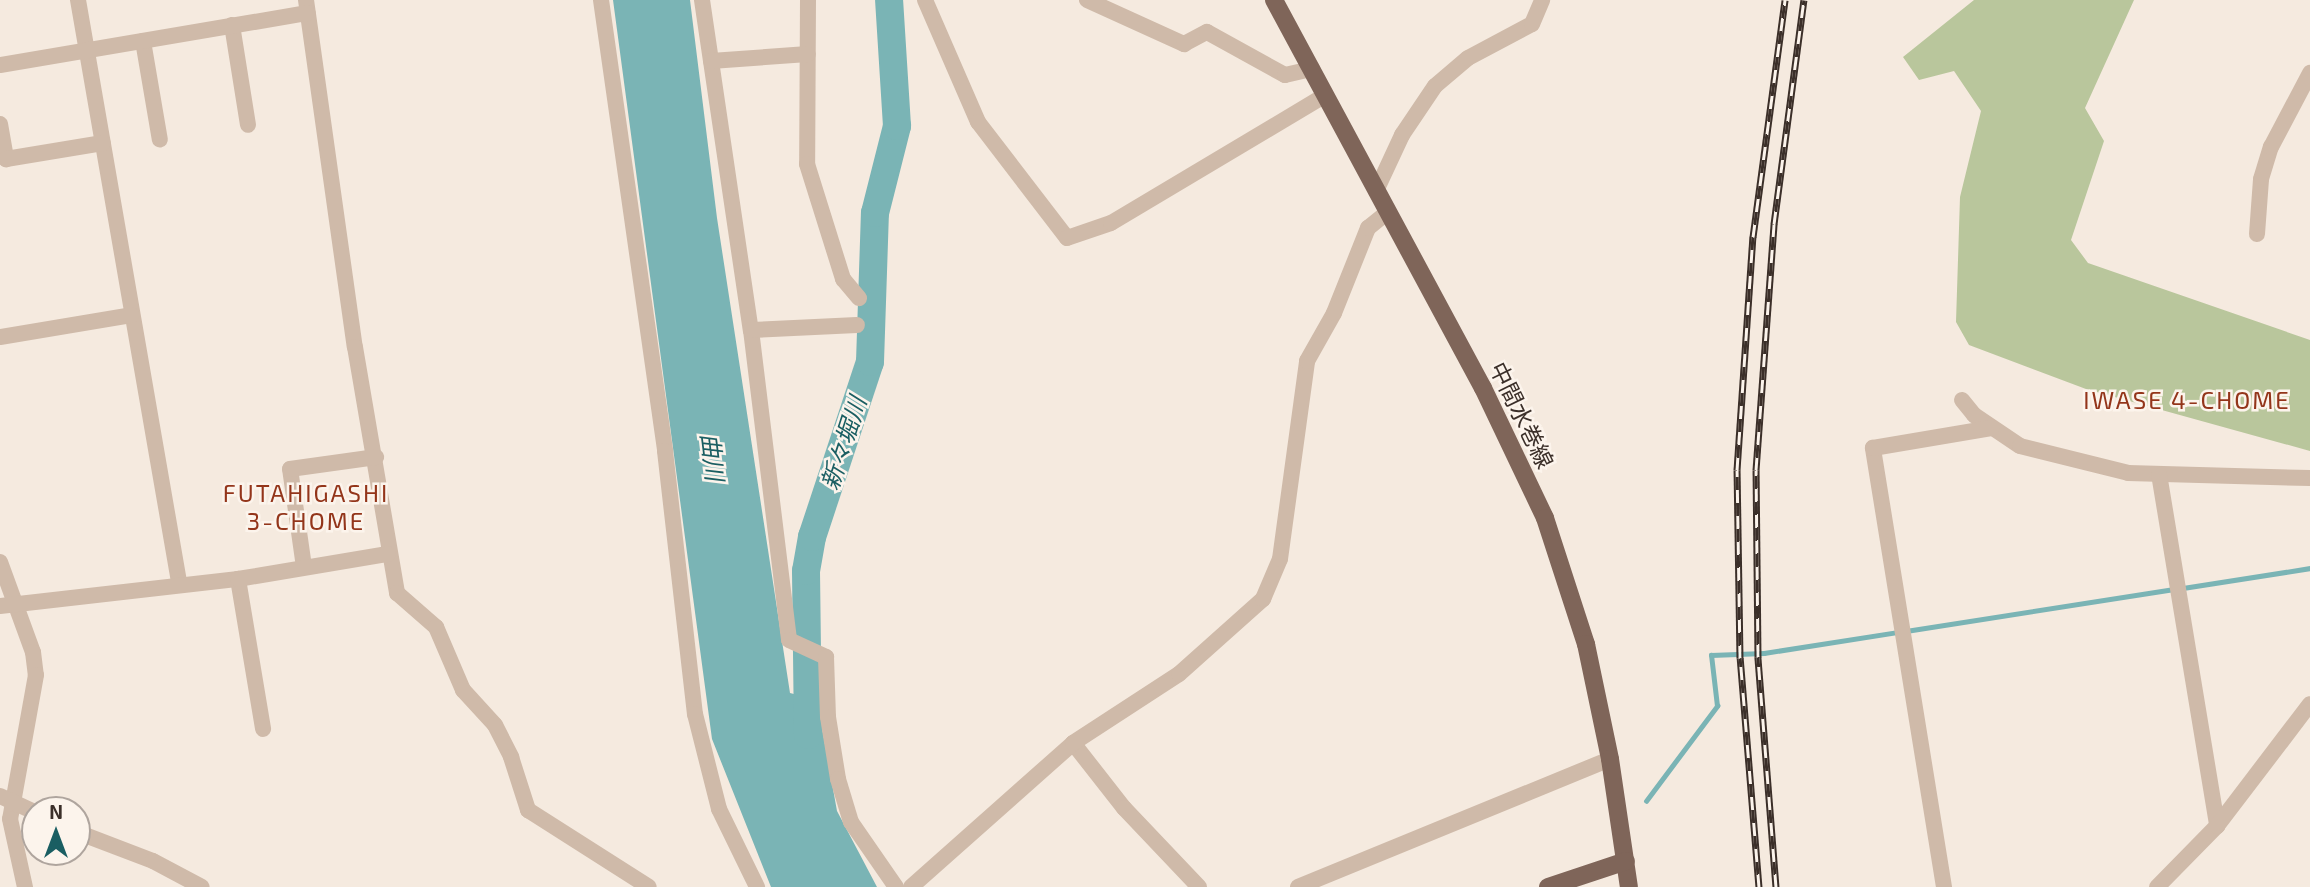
<!DOCTYPE html>
<meta charset="utf-8">
<style>
body{margin:0}
#map{position:relative;width:2310px;height:887px;overflow:hidden;background:#f5eadf;font-family:"Exo 2","Noto Sans JP",sans-serif}
div>[style]{position:absolute}
.green>*{inset:0;background:#b9c69c}
.water>*{inset:0;background:#7ab4b5}
.stream>*{height:4.5px;margin:-2.25px;padding:0 2.25px;transform-origin:2.25px;border-radius:2.25px;background:#7ab4b5}
.river>*{height:28px;margin:-14px;padding:0 14px;transform-origin:14px;border-radius:14px;background:#7ab4b5}
.minor>*{height:16px;margin:-8px;padding:0 8px;transform-origin:8px;border-radius:8px;background:#cfbaa9}
.major>*{height:18px;margin:-9px;padding:0 9px;transform-origin:9px;border-radius:9px;background:#7f6559}
.rail>*{height:7px;margin-top:-3.5px;transform-origin:0;background:repeating-linear-gradient(90deg,#fcf4ec 0 13px,#3b2f29 0 26px);box-sizing:border-box;border-block:2px solid #3b2f29}
span{translate:-50% -50%;white-space:nowrap;text-align:center;line-height:1.15;-webkit-text-stroke:5px #fcf4ec;paint-order:stroke}
.street-label{font-size:23px;color:#3b2f29}
.neighbourhood-label{font-size:24px;color:#93351a;letter-spacing:2px}
.water-label{font-size:24px;color:#1a5e62;font-style:italic}
.north{position:absolute;left:21px;top:796px;width:70px;height:70px;box-sizing:border-box;background:#fcf4ec;border:2px solid #afa59e;border-radius:50%;rotate:0deg;font-size:19px;font-weight:700;line-height:28px;text-align:center;color:#3b2f29}
.north::after{content:'';display:block;margin:auto;width:24px;height:32px;background:#1a5e62;clip-path:polygon(50% 0,100% 100%,50% 72%,0 100%)}
</style>
<div id="map">
<div class="green">
<i style="clip-path:polygon(1974px 0,2134px 0,2085px 108px,2104px 141px,2071px 240px,2088px 263px,2310px 340px,2310px 451px,2086px 389px,1969px 345px,1956px 322px,1960px 197px,1981px 111px,1954px 71px,1919px 80px,1903px 57px)"></i>
</div>
<div class="water">
<i style="clip-path:polygon(613px 0,690px 0,717px 218px,790px 693px,817px 700px,837px 811px,877px 887px,771px 887px,712px 739px)"></i>
</div>
<div class="stream">
<i style="left:2183px;top:588px;width:129px;rotate:-8.9deg"></i>
<i style="left:1906px;top:631px;width:271px;rotate:-8.9deg"></i>
<i style="left:1646px;top:801px;width:119px;rotate:-53.2deg"></i>
<i style="left:1717px;top:706px;width:51px;rotate:-96.7deg"></i>
<i style="left:1711px;top:655px;width:53px;rotate:-2.2deg"></i>
<i style="left:1764px;top:653px;width:136px;rotate:-8.9deg"></i>
</div>
<div class="river">
<i style="left:808px;top:735px;width:164px;rotate:-90.7deg"></i>
<i style="left:806px;top:571px;width:35px;rotate:-80deg"></i>
<i style="left:812px;top:537px;width:184px;rotate:-71.7deg"></i>
<i style="left:870px;top:362px;width:149px;rotate:-88.1deg"></i>
<i style="left:875px;top:213px;width:90px;rotate:-75.8deg"></i>
<i style="left:897px;top:126px;width:126px;rotate:-93.6deg"></i>
</div>
<div class="minor">
<i style="left:78px;top:0;width:591px;rotate:80.15deg"></i>
<i style="left:306px;top:0;width:350px;rotate:82deg"></i>
<i style="left:355px;top:347px;width:250px;rotate:80.3deg"></i>
<i style="left:397px;top:593px;width:52px;rotate:41.1deg"></i>
<i style="left:436px;top:627px;width:69px;rotate:66.8deg"></i>
<i style="left:463px;top:690px;width:47px;rotate:47.6deg"></i>
<i style="left:495px;top:725px;width:36px;rotate:63deg"></i>
<i style="left:511px;top:757px;width:56px;rotate:72.2deg"></i>
<i style="left:528px;top:810px;width:143px;rotate:32.5deg"></i>
<i style="left:601px;top:0;width:456px;rotate:81.9deg"></i>
<i style="left:665px;top:451px;width:265px;rotate:83.5deg"></i>
<i style="left:695px;top:714px;width:98px;rotate:75.8deg"></i>
<i style="left:719px;top:809px;width:87px;rotate:64deg"></i>
<i style="left:702px;top:0;width:334px;rotate:81.6deg"></i>
<i style="left:751px;top:330px;width:312px;rotate:83deg"></i>
<i style="left:789px;top:640px;width:41px;rotate:24.7deg"></i>
<i style="left:826px;top:657px;width:60px;rotate:88.1deg"></i>
<i style="left:828px;top:717px;width:63px;rotate:80.8deg"></i>
<i style="left:838px;top:779px;width:45px;rotate:73.2deg"></i>
<i style="left:851px;top:822px;width:79px;rotate:55.3deg"></i>
<i style="left:808px;top:0;width:164px;rotate:90.3deg"></i>
<i style="left:807px;top:164px;width:121px;rotate:72.6deg"></i>
<i style="left:843px;top:279px;width:25px;rotate:50deg"></i>
<i style="left:925px;top:0;width:133px;rotate:66.5deg"></i>
<i style="left:978px;top:122px;width:146px;rotate:52.5deg"></i>
<i style="left:1067px;top:238px;width:46px;rotate:-18.8deg"></i>
<i style="left:1111px;top:223px;width:250px;rotate:-30.8deg"></i>
<i style="left:1087px;top:0;width:107px;rotate:24.4deg"></i>
<i style="left:1184px;top:44px;width:26px;rotate:-28deg"></i>
<i style="left:1207px;top:32px;width:89px;rotate:28.9deg"></i>
<i style="left:1285px;top:75px;width:28px;rotate:-13deg"></i>
<i style="left:232px;top:25px;width:101px;rotate:80.9deg"></i>
<i style="left:143px;top:41px;width:100px;rotate:80.3deg"></i>
<i style="left:711px;top:61px;width:97px;rotate:-4.1deg"></i>
<i style="left:0;top:65px;width:312px;rotate:-9.6deg"></i>
<i style="left:0;top:124px;width:36px;rotate:80deg"></i>
<i style="left:6px;top:159px;width:98px;rotate:-9.4deg"></i>
<i style="left:1376px;top:191px;width:62px;rotate:-65.1deg"></i>
<i style="left:1402px;top:135px;width:59px;rotate:-56deg"></i>
<i style="left:1435px;top:86px;width:43px;rotate:-40.3deg"></i>
<i style="left:1468px;top:58px;width:72px;rotate:-28deg"></i>
<i style="left:1532px;top:24px;width:26px;rotate:-67deg"></i>
<i style="left:2257px;top:234px;width:55px;rotate:-85.8deg"></i>
<i style="left:2261px;top:179px;width:34px;rotate:-73deg"></i>
<i style="left:2271px;top:147px;width:84px;rotate:-62.2deg"></i>
<i style="left:751px;top:330px;width:106px;rotate:-2.7deg"></i>
<i style="left:0;top:337px;width:133px;rotate:-9.5deg"></i>
<i style="left:1962px;top:400px;width:19px;rotate:51deg"></i>
<i style="left:1974px;top:415px;width:55px;rotate:34deg"></i>
<i style="left:2020px;top:446px;width:111px;rotate:14deg"></i>
<i style="left:2128px;top:473px;width:182px;rotate:1.6deg"></i>
<i style="left:2159px;top:474px;width:357px;rotate:80.6deg"></i>
<i style="left:0;top:562px;width:96px;rotate:69.9deg"></i>
<i style="left:33px;top:652px;width:23px;rotate:83deg"></i>
<i style="left:36px;top:675px;width:146px;rotate:100.2deg"></i>
<i style="left:10px;top:819px;width:70px;rotate:77.6deg"></i>
<i style="left:304px;top:567px;width:99px;rotate:-98.1deg"></i>
<i style="left:290px;top:469px;width:87px;rotate:-7.9deg"></i>
<i style="left:238px;top:579px;width:152px;rotate:80.5deg"></i>
<i style="left:0;top:606px;width:240px;rotate:-6.5deg"></i>
<i style="left:238px;top:579px;width:152px;rotate:-9.5deg"></i>
<i style="left:1073px;top:743px;width:83px;rotate:51.9deg"></i>
<i style="left:1124px;top:808px;width:109px;rotate:46.5deg"></i>
<i style="left:0;top:796px;width:38px;rotate:25deg"></i>
<i style="left:77px;top:832px;width:81px;rotate:20.9deg"></i>
<i style="left:153px;top:861px;width:55px;rotate:28deg"></i>
<i style="left:911px;top:887px;width:217px;rotate:-41.6deg"></i>
<i style="left:1073px;top:743px;width:126px;rotate:-33.1deg"></i>
<i style="left:1179px;top:674px;width:113px;rotate:-41.8deg"></i>
<i style="left:1263px;top:599px;width:43px;rotate:-67deg"></i>
<i style="left:1280px;top:559px;width:200px;rotate:-82.2deg"></i>
<i style="left:1307px;top:361px;width:55px;rotate:-60.6deg"></i>
<i style="left:1334px;top:313px;width:92px;rotate:-68.2deg"></i>
<i style="left:1368px;top:228px;width:26px;rotate:-39deg"></i>
<i style="left:1298px;top:887px;width:337px;rotate:-22.3deg"></i>
<i style="left:1944px;top:887px;width:445px;rotate:-99.2deg"></i>
<i style="left:1873px;top:448px;width:120px;rotate:-9.6deg"></i>
<i style="left:2157px;top:887px;width:86px;rotate:-45.5deg"></i>
<i style="left:2217px;top:826px;width:153px;rotate:-52.7deg"></i>
</div>
<div class="major">
<i style="left:1274px;top:0;width:441px;rotate:61.7deg"></i>
<i style="left:1483px;top:388px;width:144px;rotate:64.5deg"></i>
<i style="left:1545px;top:518px;width:133px;rotate:72deg"></i>
<i style="left:1586px;top:644px;width:117px;rotate:78.2deg"></i>
<i style="left:1610px;top:759px;width:129px;rotate:81.6deg"></i>
<i style="left:1548px;top:887px;width:82px;rotate:-18.4deg"></i>
</div>
<div class="rail">
<i style="left:1759px;top:887px;width:230px;rotate:-94.7deg"></i>
<i style="left:1740px;top:658px;width:188px;rotate:-90.9deg"></i>
<i style="left:1737px;top:470px;width:234px;rotate:-86.1deg"></i>
<i style="left:1753px;top:237px;width:239px;rotate:-82.3deg"></i>
<i style="left:1776px;top:887px;width:231px;rotate:-94.5deg"></i>
<i style="left:1758px;top:657px;width:187px;rotate:-90.6deg"></i>
<i style="left:1756px;top:470px;width:247px;rotate:-85.8deg"></i>
<i style="left:1774px;top:224px;width:226px;rotate:-82.4deg"></i>
</div>
<div class="street-label">
<span style="left:1522px;top:415px;rotate:64deg">中間水巻線</span>
</div>
<div class="neighbourhood-label">
<span style="left:2187px;top:400px">IWASE 4-CHOME</span>
<span style="left:306px;top:507px">FUTAHIGASHI<br>3-CHOME</span>
</div>
<div class="water-label">
<span style="left:843px;top:443px;rotate:-72deg">新々堀川</span>
<span style="left:713px;top:457px;rotate:83deg">曲川</span>
</div>
<div class="north">N</div>
</div>
